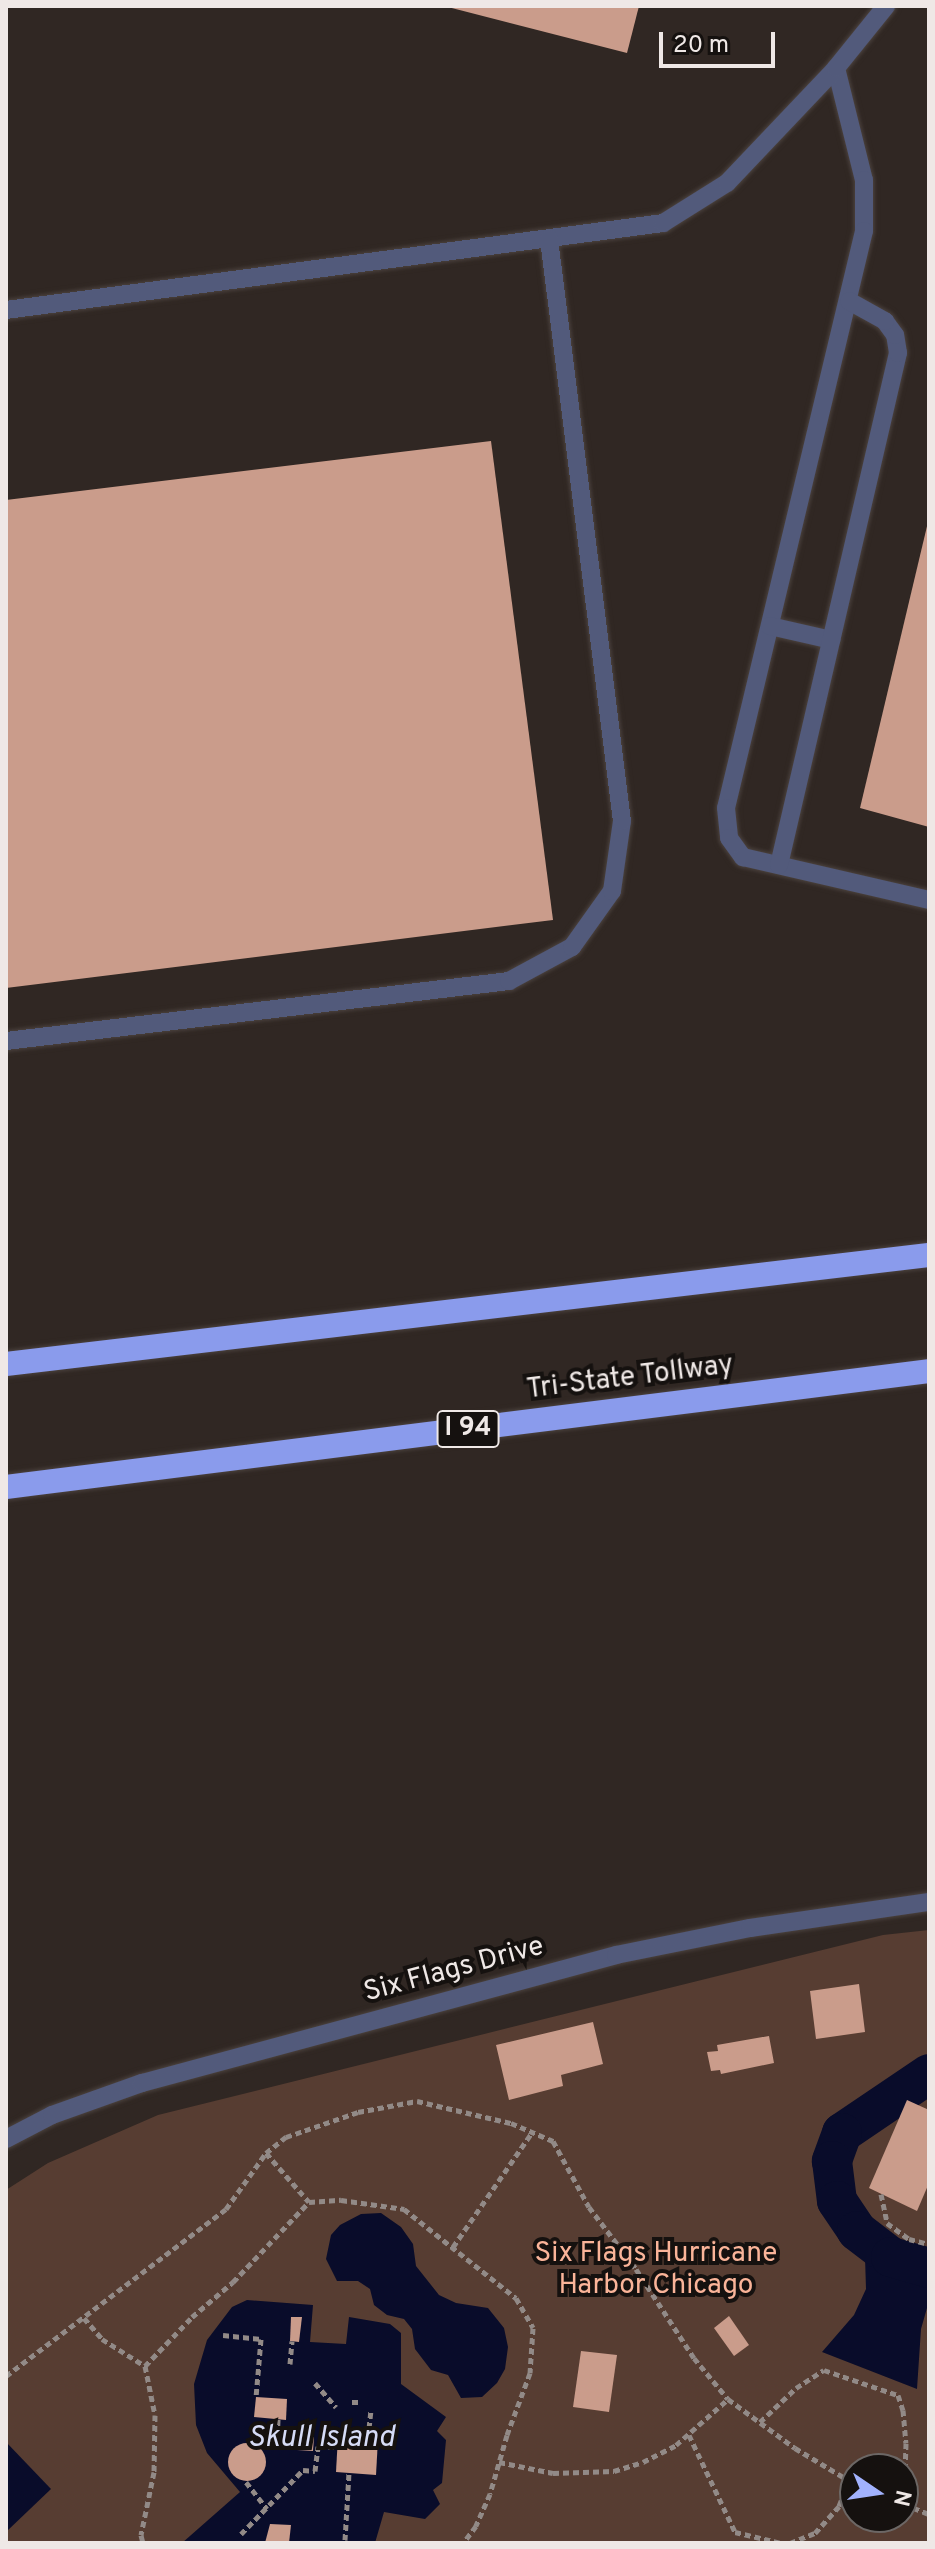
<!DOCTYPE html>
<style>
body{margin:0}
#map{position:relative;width:935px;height:2549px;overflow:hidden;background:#302723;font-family:Overpass,sans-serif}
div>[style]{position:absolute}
.green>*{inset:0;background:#573d32}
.water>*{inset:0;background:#090c2a}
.canal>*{height:40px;margin:-20px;padding:0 20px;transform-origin:20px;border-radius:20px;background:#090c2a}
.building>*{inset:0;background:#ca9c8b}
.round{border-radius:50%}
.path>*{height:5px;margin-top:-2.5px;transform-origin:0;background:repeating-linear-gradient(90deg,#928a87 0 6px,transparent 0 10px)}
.roads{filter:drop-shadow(0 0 2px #4b423e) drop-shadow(0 0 2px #4b423e)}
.lane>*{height:18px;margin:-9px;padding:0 9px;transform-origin:9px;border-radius:9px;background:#525a7b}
.highway>*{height:24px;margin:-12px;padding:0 12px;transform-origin:12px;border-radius:12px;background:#8a9bec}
span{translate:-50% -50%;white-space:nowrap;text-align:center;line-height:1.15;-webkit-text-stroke:8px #15110f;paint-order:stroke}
.shield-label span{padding:2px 6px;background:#15110f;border:2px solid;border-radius:6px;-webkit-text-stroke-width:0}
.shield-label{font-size:26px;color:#efe8e6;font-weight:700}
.street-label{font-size:28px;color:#efe8e6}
.park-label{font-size:28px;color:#fab499}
.water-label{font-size:30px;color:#d6dcf6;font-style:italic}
.frame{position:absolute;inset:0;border:8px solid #efe8e6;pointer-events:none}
.north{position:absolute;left:839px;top:2453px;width:80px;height:80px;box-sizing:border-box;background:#15110f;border:2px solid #6c6765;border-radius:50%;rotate:103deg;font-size:22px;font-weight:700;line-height:32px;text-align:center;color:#efe8e6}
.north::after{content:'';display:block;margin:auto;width:28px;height:36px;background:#a2b2fd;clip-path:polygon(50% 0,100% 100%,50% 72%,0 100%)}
.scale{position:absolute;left:659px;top:32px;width:116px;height:36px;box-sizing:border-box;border:4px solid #efe8e6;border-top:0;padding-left:10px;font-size:24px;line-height:28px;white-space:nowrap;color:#efe8e6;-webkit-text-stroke:6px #15110f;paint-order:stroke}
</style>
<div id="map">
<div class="green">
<i style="clip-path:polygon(evenodd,929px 1930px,929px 2543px,6px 2543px,6px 2190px,48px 2163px,158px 2115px,883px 1935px,929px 1930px,855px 2469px,903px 2469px,903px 2517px,855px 2517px,855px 2469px)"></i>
</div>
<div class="water">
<i style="clip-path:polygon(381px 2213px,401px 2227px,413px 2244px,416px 2266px,439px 2295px,456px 2303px,488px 2308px,504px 2328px,508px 2347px,505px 2369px,497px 2383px,482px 2397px,461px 2398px,448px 2375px,431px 2370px,415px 2349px,412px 2329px,404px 2319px,387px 2315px,374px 2305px,370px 2289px,358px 2281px,337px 2281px,326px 2259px,331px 2235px,340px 2225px,361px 2214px)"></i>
<i style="clip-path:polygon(857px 2231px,891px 2257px,929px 2268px,929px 2301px,921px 2329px,917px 2389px,822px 2352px,854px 2315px,866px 2289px,865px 2257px)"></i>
<i style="clip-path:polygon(247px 2300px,313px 2305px,310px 2342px,346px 2344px,349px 2317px,390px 2324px,401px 2333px,401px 2384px,446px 2417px,437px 2431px,446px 2440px,442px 2483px,433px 2490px,440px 2504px,425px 2519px,384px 2512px,375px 2543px,182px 2543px,240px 2492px,207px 2453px,196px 2425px,194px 2384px,207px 2340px,232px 2307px)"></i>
<i style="clip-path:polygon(6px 2442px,51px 2489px,6px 2532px)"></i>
</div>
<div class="canal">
<i style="left:929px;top:2074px;width:105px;rotate:145.9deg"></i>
<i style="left:842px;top:2133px;width:30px;rotate:110deg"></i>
<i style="left:832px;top:2161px;width:40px;rotate:82.9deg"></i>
<i style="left:837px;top:2201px;width:36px;rotate:56deg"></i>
<i style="left:857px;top:2231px;width:43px;rotate:37.4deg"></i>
<i style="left:891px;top:2257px;width:40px;rotate:16deg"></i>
</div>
<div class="building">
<i style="clip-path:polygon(444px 6px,639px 6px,627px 53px)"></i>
<i style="clip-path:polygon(491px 441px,553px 920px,6px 988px,6px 500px)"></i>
<i style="clip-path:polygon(928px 522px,929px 522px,929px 827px,860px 808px)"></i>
<i style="clip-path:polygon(859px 1984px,865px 2032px,816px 2039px,810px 1991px)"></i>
<i style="clip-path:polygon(593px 2022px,603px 2064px,561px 2075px,563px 2086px,509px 2100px,496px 2045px)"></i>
<i style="clip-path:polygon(769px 2036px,774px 2063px,721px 2074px,720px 2070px,711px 2071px,707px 2052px,718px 2051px,717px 2045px)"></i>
<i style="clip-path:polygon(907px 2100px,929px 2110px,929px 2183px,917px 2211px,869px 2188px)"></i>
<i style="clip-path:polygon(729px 2316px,749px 2345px,734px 2356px,714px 2328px)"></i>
<i style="clip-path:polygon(291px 2317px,302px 2317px,299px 2342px,290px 2341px)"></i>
<i style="clip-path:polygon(581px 2351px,617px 2355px,609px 2412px,573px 2407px)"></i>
<i style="clip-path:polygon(256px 2397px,287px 2399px,286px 2420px,254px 2417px)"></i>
<i style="clip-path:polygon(298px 2436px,314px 2437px,313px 2451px,297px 2450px)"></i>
<i style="clip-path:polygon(338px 2436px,378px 2439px,376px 2475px,336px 2472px)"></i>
<i class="round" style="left:228px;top:2443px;width:38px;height:38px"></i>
<i style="clip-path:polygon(270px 2524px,291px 2525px,289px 2543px,265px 2543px)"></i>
</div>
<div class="path">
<i style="left:266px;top:2153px;width:65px;rotate:48.7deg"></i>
<i style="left:309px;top:2202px;width:32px;rotate:-4deg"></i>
<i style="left:341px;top:2200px;width:64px;rotate:8.1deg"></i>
<i style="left:404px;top:2209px;width:143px;rotate:38.5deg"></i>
<i style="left:516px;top:2298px;width:34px;rotate:60deg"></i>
<i style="left:533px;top:2328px;width:45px;rotate:93.8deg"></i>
<i style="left:530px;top:2373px;width:66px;rotate:110.4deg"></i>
<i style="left:507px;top:2435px;width:61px;rotate:106.1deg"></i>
<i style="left:490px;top:2494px;width:35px;rotate:114deg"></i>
<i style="left:476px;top:2526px;width:21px;rotate:127deg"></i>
<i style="left:881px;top:2194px;width:30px;rotate:78deg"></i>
<i style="left:887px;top:2223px;width:27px;rotate:36deg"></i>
<i style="left:909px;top:2239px;width:21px;rotate:14deg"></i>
<i style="left:453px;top:2247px;width:141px;rotate:-55.4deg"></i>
<i style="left:84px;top:2318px;width:28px;rotate:49deg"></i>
<i style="left:102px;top:2339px;width:51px;rotate:32.1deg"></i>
<i style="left:145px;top:2366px;width:50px;rotate:78.5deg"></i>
<i style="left:155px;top:2415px;width:57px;rotate:91deg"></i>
<i style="left:154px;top:2472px;width:64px;rotate:101.7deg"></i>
<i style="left:141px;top:2535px;width:8px;rotate:76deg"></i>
<i style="left:223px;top:2335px;width:38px;rotate:6deg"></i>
<i style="left:261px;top:2339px;width:58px;rotate:94.9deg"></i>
<i style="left:290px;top:2364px;width:23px;rotate:-85deg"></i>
<i style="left:145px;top:2366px;width:68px;rotate:-46.2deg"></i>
<i style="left:192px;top:2317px;width:54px;rotate:-40.5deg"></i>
<i style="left:233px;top:2282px;width:110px;rotate:-46.5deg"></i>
<i style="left:6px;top:2376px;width:276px;rotate:-37.2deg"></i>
<i style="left:226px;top:2209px;width:69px;rotate:-54.5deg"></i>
<i style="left:266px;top:2153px;width:26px;rotate:-39deg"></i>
<i style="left:286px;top:2137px;width:76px;rotate:-19.1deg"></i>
<i style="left:358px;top:2112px;width:60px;rotate:-10.6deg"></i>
<i style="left:417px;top:2101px;width:97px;rotate:13.2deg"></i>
<i style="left:511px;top:2123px;width:46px;rotate:23.2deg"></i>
<i style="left:553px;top:2141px;width:75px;rotate:61.4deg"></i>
<i style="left:589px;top:2207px;width:78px;rotate:52.8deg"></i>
<i style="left:636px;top:2269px;width:106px;rotate:56.9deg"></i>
<i style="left:694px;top:2358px;width:53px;rotate:50.3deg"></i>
<i style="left:728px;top:2399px;width:83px;rotate:36.2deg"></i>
<i style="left:795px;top:2448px;width:70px;rotate:31deg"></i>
<i style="left:315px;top:2383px;width:32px;rotate:49deg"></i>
<i style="left:352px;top:2402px;width:10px"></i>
<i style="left:278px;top:2419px;width:23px;rotate:92deg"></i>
<i style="left:277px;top:2442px;width:21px;rotate:3deg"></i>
<i style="left:760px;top:2422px;width:50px;rotate:-43.4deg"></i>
<i style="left:796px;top:2388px;width:33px;rotate:-33deg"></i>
<i style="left:824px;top:2370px;width:78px;rotate:18.7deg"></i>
<i style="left:898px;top:2395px;width:16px;rotate:72deg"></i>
<i style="left:903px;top:2410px;width:33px;rotate:85deg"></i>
<i style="left:906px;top:2443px;width:61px;rotate:91.9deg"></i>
<i style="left:689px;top:2435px;width:107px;rotate:64.6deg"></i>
<i style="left:735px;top:2532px;width:47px;rotate:13.4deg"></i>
<i style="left:368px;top:2438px;width:29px;rotate:-84deg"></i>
<i style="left:499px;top:2462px;width:55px;rotate:11.5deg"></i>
<i style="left:553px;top:2473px;width:61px;rotate:-1.9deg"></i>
<i style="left:614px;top:2471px;width:30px;rotate:-17deg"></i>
<i style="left:643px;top:2462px;width:37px;rotate:-27deg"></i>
<i style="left:676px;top:2445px;width:69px;rotate:-41.5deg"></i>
<i style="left:246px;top:2482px;width:34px;rotate:52deg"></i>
<i style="left:904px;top:2504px;width:27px;rotate:22deg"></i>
<i style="left:241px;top:2534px;width:89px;rotate:-45.9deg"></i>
<i style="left:303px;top:2470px;width:12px;rotate:5deg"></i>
<i style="left:315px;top:2471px;width:25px;rotate:-83deg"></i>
<i style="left:318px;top:2446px;width:20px;rotate:3deg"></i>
<i style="left:345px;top:2540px;width:67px;rotate:-86.6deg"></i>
<i style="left:790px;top:2543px;width:27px;rotate:-22deg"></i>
<i style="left:815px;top:2533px;width:36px;rotate:-48deg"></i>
<i style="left:839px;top:2506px;width:27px;rotate:-68deg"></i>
</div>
<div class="roads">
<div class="lane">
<i style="left:836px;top:68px;width:115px;rotate:76deg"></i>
<i style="left:864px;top:180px;width:51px;rotate:90deg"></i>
<i style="left:864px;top:231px;width:593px;rotate:103.45deg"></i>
<i style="left:726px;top:808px;width:30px;rotate:84deg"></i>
<i style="left:729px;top:838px;width:24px;rotate:54deg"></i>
<i style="left:743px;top:857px;width:191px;rotate:13deg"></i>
<i style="left:6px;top:310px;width:663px;rotate:-7.54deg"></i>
<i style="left:663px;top:223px;width:75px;rotate:-32deg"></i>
<i style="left:727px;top:183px;width:158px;rotate:-46.5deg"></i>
<i style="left:836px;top:68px;width:80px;rotate:-51.1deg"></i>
<i style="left:770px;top:626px;width:63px;rotate:12.9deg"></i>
<i style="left:779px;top:865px;width:526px;rotate:-76.92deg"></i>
<i style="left:898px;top:353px;width:18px;rotate:-99deg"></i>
<i style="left:895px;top:335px;width:17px;rotate:-126deg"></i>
<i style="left:885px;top:321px;width:41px;rotate:-150.9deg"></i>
<i style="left:6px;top:1041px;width:507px;rotate:-6.8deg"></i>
<i style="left:509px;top:981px;width:72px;rotate:-28.4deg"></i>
<i style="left:572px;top:947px;width:69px;rotate:-54.5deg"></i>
<i style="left:612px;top:891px;width:71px;rotate:-81.9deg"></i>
<i style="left:622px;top:821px;width:587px;rotate:-97.15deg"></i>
<i style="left:6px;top:2139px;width:52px;rotate:-27.6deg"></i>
<i style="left:52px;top:2115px;width:96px;rotate:-19.6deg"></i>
<i style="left:142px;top:2083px;width:491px;rotate:-15.1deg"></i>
<i style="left:616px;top:1955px;width:137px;rotate:-11.4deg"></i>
<i style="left:750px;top:1928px;width:181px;rotate:-8.3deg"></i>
</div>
<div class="highway">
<i style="left:6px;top:1364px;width:929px;rotate:-6.74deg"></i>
<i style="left:6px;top:1487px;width:930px;rotate:-7.16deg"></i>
</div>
</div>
<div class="shield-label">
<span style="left:468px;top:1429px">I 94</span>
</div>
<div class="street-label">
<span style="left:630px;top:1378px;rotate:-7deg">Tri-State Tollway</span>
<span style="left:454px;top:1970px;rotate:-15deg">Six Flags Drive</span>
</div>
<div class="park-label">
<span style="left:656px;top:2270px">Six Flags Hurricane<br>Harbor Chicago</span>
</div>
<div class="water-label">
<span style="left:321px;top:2439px">Skull Island</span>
</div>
<div class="frame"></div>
<div class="north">N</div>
<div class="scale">20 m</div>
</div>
